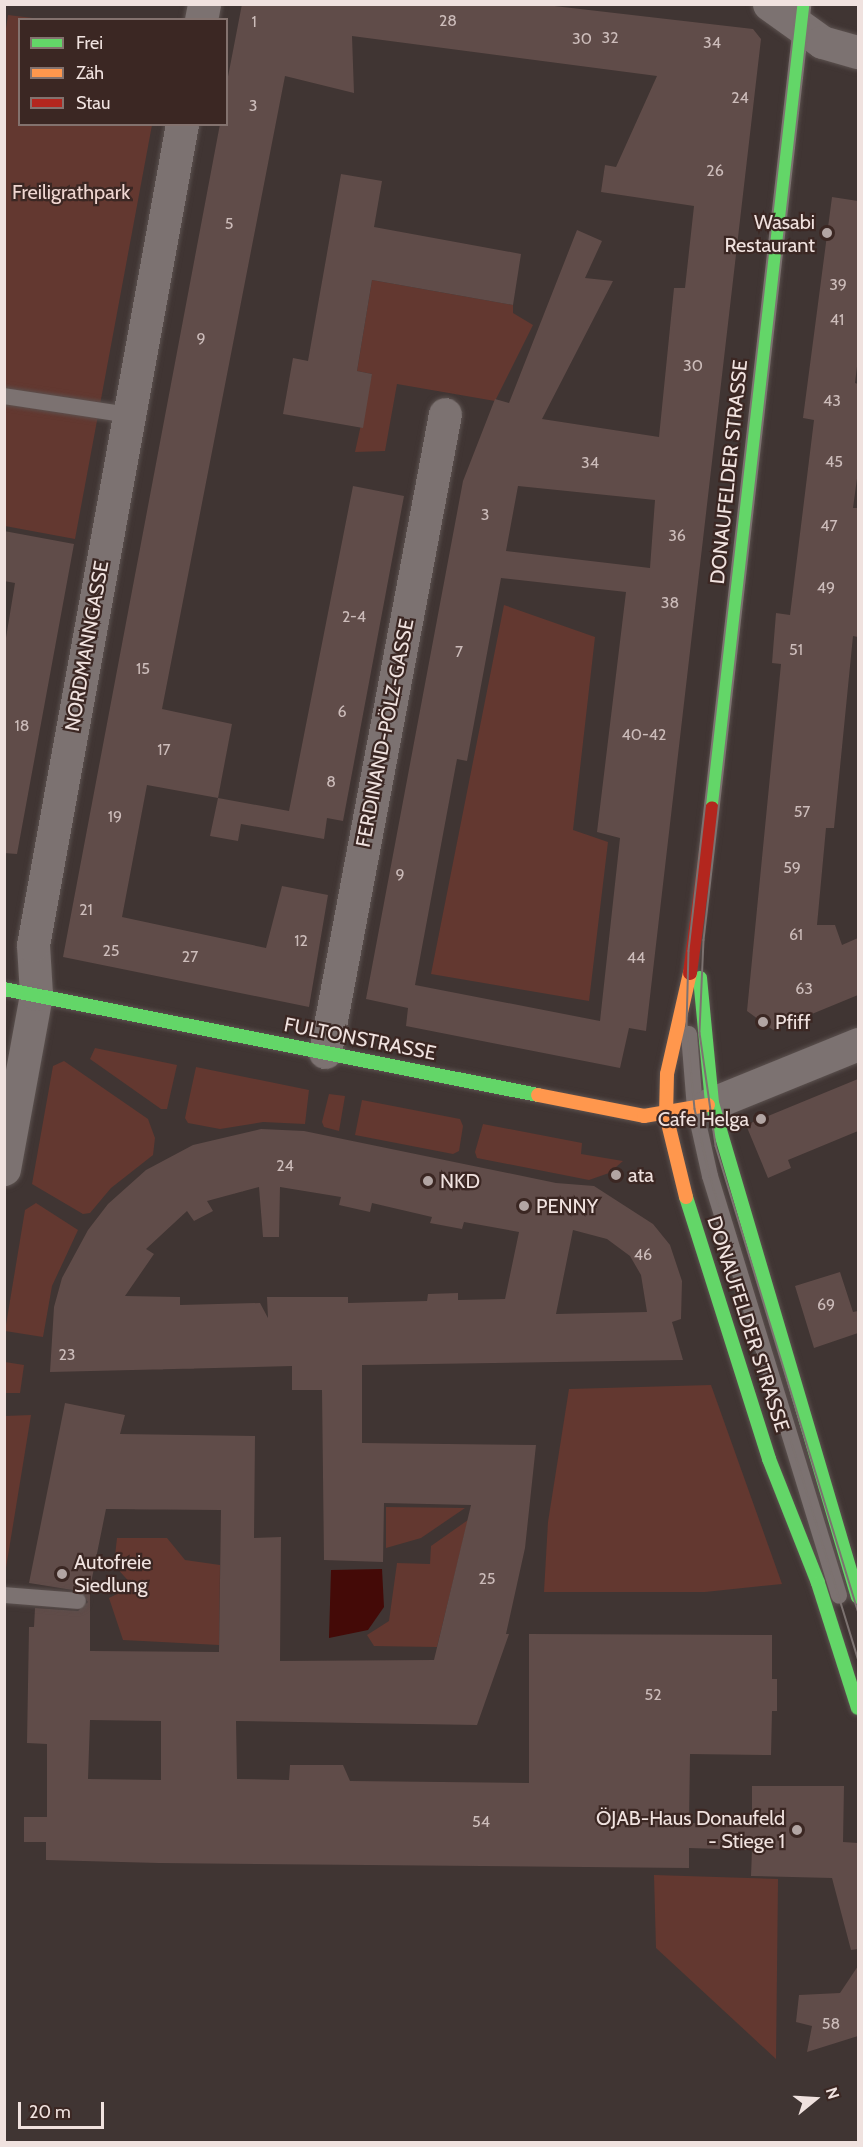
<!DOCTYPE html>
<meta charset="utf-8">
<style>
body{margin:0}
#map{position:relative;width:863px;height:2147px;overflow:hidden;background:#403533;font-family:Cabin,sans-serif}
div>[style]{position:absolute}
.green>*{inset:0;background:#633830}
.water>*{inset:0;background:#440a07}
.building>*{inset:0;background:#604c49}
.roads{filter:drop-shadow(0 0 2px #5b514f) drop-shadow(0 0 2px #5b514f)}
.lane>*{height:16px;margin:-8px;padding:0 8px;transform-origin:8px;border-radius:8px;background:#7c7271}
.street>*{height:33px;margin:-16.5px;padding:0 16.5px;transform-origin:16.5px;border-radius:16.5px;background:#7c7271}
.fast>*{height:14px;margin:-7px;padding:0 7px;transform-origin:7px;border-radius:7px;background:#63d668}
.slow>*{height:14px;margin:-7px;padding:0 7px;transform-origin:7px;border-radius:7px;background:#ff974d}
.jam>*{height:14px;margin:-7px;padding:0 7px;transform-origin:7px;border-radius:7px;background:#b3261e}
.tram>*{height:1.5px;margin:-0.75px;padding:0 0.75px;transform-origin:0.75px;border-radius:0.75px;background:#7c7270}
.dots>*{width:16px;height:16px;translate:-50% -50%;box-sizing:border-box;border:3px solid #3b2723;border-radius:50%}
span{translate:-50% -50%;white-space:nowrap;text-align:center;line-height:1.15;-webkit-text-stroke:4.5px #3b2723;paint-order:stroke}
.number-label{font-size:16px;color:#ccbcba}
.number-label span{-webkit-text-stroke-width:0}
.park-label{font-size:20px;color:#efd6d1}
.poi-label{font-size:20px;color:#f0e2df}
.right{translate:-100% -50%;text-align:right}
.left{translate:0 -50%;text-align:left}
.street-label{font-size:20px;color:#f0e2df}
.frame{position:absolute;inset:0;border:6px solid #f0e2df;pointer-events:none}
.legend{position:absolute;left:18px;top:18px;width:210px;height:108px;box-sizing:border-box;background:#3b2723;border:2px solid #83726e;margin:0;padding:8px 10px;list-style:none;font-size:18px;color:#f0e2df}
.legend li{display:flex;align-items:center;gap:12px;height:30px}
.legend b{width:30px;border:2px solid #83726e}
.north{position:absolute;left:785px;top:2069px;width:60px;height:60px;-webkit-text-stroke:4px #3b2723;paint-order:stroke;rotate:72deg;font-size:16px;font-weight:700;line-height:24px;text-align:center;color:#f0e2df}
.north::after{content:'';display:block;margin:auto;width:21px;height:27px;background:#f0e2df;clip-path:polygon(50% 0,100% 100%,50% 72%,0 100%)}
.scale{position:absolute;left:18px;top:2102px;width:86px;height:27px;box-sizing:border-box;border:3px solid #f0e2df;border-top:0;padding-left:8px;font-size:18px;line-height:21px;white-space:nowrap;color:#f0e2df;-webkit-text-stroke:4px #3b2723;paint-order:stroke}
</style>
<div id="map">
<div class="green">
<i style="clip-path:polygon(8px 15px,41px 19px,20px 20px,20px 124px,152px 125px,75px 539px,5px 526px,4px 42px)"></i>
<i style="clip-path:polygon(372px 280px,513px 305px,513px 313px,533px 325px,495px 401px,397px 384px,385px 451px,355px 452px,372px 374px,357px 371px)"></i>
<i style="clip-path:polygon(504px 605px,595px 637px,573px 830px,608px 842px,589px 1001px,431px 974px)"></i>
<i style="clip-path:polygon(95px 1048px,177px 1065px,167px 1109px,161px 1109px,90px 1059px)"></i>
<i style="clip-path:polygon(64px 1061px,148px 1119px,155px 1138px,153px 1155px,111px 1188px,90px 1213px,83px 1214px,32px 1184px,53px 1066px)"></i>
<i style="clip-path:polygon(196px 1067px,309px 1090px,305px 1124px,263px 1122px,220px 1129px,188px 1123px,185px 1118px)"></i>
<i style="clip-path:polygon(329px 1094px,345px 1096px,339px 1131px,324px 1127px,322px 1122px)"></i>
<i style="clip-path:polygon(362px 1100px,460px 1119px,463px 1126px,459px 1151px,453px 1154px,355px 1135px)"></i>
<i style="clip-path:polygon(483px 1124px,582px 1143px,581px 1154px,623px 1161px,609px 1173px,589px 1180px,477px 1158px,475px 1152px)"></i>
<i style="clip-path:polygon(36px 1203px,78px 1230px,52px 1286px,43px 1337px,5px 1331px,25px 1210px)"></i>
<i style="clip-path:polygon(5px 1362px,24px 1365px,20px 1393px,5px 1393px)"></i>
<i style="clip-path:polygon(711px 1385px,782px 1584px,705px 1592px,544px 1592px,548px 1522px,569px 1389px)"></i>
<i style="clip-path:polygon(31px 1415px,5px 1574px,5px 1416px)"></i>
<i style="clip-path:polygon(386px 1507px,465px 1508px,421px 1538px,386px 1548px)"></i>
<i style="clip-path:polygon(468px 1520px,437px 1647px,374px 1646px,367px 1635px,389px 1621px,397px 1563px,430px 1564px,431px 1546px)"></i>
<i style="clip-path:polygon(117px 1538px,167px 1538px,185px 1560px,220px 1565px,219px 1645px,123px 1640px,109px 1598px,133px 1586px,114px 1565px)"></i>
<i style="clip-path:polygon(654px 1875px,778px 1879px,776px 2059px,656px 1948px)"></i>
</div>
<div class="water">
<i style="clip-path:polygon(382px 1569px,384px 1607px,368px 1630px,329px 1638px,331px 1570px)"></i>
</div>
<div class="building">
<i style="clip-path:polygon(evenodd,242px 4px,537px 4px,753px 29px,761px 39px,646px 1031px,629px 1028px,620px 1068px,406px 1026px,408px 1008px,366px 999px,463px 481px,495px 399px,509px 403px,577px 230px,602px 241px,585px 278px,613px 281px,542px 419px,659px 437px,674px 288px,685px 288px,694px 206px,601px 192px,605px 165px,616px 167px,657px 76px,352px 36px,354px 93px,285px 76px,162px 709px,232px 724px,218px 798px,147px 785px,122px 917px,266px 948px,282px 886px,328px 895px,309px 1007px,63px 957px,220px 124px,226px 124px,226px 87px,242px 4px,518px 486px,655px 500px,650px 568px,506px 551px,518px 486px,242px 4px,501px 578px,626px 592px,597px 832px,620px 838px,600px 1021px,415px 985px,457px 759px,467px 761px,501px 578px)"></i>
<i style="clip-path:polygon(341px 174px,382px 181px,374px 227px,521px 254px,513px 305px,372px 280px,357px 371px,372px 374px,363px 428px,283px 414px,293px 358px,308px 361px)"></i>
<i style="clip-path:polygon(832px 197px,858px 201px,858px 358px,855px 383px,858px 384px,858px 471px,853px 508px,858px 508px,858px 637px,853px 636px,834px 828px,826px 828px,817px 925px,835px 925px,842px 945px,858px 938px,858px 995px,773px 1030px,747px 1011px,781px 664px,772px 663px,776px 613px,790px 615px,814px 420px,803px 418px)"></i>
<i style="clip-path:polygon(353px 486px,404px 496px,343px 821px,327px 818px,324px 839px,241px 824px,238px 841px,210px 836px,218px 798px,289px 811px)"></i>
<i style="clip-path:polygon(4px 531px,74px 544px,17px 854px,4px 853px,4px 650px,15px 583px,4px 581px)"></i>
<i style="clip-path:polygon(858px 1079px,858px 1131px,788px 1160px,791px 1168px,768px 1178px,746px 1125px)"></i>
<i style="clip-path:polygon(evenodd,261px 1129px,304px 1131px,556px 1183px,594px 1186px,653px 1224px,670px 1245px,682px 1281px,681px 1319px,672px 1322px,683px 1360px,362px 1365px,362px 1443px,536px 1445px,525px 1548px,506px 1634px,509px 1634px,477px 1725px,236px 1721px,237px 1779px,289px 1780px,290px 1765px,343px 1765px,350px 1781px,529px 1783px,529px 1634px,772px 1635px,772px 1679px,777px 1679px,777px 1711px,772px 1711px,771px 1755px,690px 1754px,689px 1823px,752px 1824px,752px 1786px,844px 1786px,843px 1842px,858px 1843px,858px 1949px,851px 1950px,832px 1878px,751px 1876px,752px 1850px,689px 1848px,689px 1868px,159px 1863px,46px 1860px,46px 1842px,24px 1842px,24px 1817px,47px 1817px,47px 1744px,27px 1743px,29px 1627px,34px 1627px,35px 1608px,78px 1611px,88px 1602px,79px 1591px,29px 1583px,65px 1403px,125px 1415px,120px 1434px,255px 1436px,254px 1538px,281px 1537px,280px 1661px,434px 1660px,471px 1505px,384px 1503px,383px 1562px,324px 1560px,322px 1390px,292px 1390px,292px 1366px,50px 1372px,54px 1307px,62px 1278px,88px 1230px,108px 1204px,146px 1170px,193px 1145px,261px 1129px,259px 1187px,263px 1237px,279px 1237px,280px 1187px,341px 1197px,339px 1205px,370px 1212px,372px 1203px,432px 1217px,430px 1223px,462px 1229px,464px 1222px,519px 1232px,505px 1299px,458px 1300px,458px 1293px,428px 1294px,427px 1301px,348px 1303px,348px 1297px,267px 1297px,268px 1318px,260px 1303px,180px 1305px,180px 1297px,125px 1296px,154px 1254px,146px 1249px,187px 1211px,194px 1221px,213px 1211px,207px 1201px,259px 1187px,261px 1129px,573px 1230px,607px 1239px,630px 1256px,641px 1275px,647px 1312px,556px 1314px,573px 1230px,261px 1129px,106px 1509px,221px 1510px,219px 1652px,90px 1651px,90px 1588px,106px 1509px,261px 1129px,90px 1720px,161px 1721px,161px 1780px,88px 1779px,90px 1720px)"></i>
<i style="clip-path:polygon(840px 1272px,853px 1312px,858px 1311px,858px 1333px,814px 1348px,795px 1286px)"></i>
<i style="clip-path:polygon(858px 1966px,858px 2036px,807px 2052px,812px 2026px,796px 2022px,799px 1995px,840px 1993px)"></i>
</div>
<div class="roads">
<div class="lane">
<i style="left:4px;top:396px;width:126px;rotate:8.6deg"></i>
<i style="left:689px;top:1034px;width:75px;rotate:85.4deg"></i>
<i style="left:695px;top:1109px;width:69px;rotate:77.4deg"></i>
<i style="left:710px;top:1176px;width:439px;rotate:72.9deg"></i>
<i style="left:4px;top:1595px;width:74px;rotate:4.6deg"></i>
</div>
<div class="street">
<i style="left:769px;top:4px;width:65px;rotate:35.6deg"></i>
<i style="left:822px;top:42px;width:37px;rotate:16deg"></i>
<i style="left:201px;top:20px;width:16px;rotate:-79deg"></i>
<i style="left:325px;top:1052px;width:649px;rotate:-79.35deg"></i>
<i style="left:708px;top:1105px;width:162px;rotate:-22.1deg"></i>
<i style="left:4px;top:1169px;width:178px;rotate:-79.6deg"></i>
<i style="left:36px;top:994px;width:49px;rotate:-93.5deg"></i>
<i style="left:33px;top:945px;width:834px;rotate:-79.71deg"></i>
</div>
<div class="fast">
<i style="left:712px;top:808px;width:809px;rotate:-83.47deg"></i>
<i style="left:700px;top:978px;width:126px;rotate:84.5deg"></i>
<i style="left:712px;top:1103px;width:515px;rotate:73.54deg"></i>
<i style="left:4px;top:989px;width:544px;rotate:11.23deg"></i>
<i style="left:686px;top:1197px;width:275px;rotate:72.4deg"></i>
<i style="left:769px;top:1459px;width:133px;rotate:68.4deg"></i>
<i style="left:818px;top:1583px;width:131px;rotate:72.3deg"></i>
</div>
<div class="slow">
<i style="left:538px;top:1095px;width:108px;rotate:11.2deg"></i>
<i style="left:644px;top:1116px;width:65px;rotate:-9.8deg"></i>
<i style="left:686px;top:1197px;width:84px;rotate:-103.7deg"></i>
<i style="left:666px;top:1115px;width:41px;rotate:-88.6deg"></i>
<i style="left:667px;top:1074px;width:104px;rotate:-77.2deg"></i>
</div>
<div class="jam">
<i style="left:690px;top:973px;width:166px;rotate:-82.4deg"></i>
</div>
</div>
<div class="tram">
<i style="left:797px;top:4px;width:953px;rotate:96.51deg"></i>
<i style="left:689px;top:951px;width:75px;rotate:91.5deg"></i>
<i style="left:687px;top:1026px;width:83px;rotate:84.5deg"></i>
<i style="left:695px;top:1109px;width:69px;rotate:77.4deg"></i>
<i style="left:710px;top:1176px;width:504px;rotate:72.93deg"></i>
<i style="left:811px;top:4px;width:942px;rotate:96.52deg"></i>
<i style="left:704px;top:940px;width:93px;rotate:92.5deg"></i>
<i style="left:700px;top:1033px;width:114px;rotate:81.9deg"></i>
<i style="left:716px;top:1146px;width:486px;rotate:73deg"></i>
</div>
<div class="dots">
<i style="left:827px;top:233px;background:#b2a5a3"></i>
<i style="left:763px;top:1022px;background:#b2a5a3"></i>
<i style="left:761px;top:1119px;background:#b2a5a3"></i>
<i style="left:616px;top:1175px;background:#b2a5a3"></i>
<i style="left:428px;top:1181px;background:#b2a5a3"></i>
<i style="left:524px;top:1206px;background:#b2a5a3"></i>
<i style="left:62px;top:1574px;background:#b2a5a3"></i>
<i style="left:797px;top:1830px;background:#b2a5a3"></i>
</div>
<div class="number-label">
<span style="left:448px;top:21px">28</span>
<span style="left:254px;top:22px">1</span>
<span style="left:610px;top:38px">32</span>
<span style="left:582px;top:39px">30</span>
<span style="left:712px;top:43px">34</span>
<span style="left:740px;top:98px">24</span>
<span style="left:253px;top:106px">3</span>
<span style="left:715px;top:171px">26</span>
<span style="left:229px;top:224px">5</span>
<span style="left:838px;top:285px">39</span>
<span style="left:837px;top:320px">41</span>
<span style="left:201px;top:339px">9</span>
<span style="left:693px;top:366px">30</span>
<span style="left:832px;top:401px">43</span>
<span style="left:834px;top:462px">45</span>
<span style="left:590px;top:463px">34</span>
<span style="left:485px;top:515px">3</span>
<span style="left:829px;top:526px">47</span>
<span style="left:677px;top:536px">36</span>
<span style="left:826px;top:588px">49</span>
<span style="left:670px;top:603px">38</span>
<span style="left:354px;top:617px">2-4</span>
<span style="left:796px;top:650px">51</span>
<span style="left:459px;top:652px">7</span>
<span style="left:143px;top:669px">15</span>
<span style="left:342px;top:712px">6</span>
<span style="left:22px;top:726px">18</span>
<span style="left:644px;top:735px">40-42</span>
<span style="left:164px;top:750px">17</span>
<span style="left:331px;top:782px">8</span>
<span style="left:802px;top:812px">57</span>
<span style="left:115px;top:817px">19</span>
<span style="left:792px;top:868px">59</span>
<span style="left:400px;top:875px">9</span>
<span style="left:86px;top:910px">21</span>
<span style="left:796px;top:935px">61</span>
<span style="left:301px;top:941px">12</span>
<span style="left:111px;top:951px">25</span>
<span style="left:190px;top:957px">27</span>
<span style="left:636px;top:958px">44</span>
<span style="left:804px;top:989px">63</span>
<span style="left:285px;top:1166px">24</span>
<span style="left:643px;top:1255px">46</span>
<span style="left:826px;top:1305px">69</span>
<span style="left:67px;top:1355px">23</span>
<span style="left:487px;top:1579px">25</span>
<span style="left:653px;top:1695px">52</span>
<span style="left:481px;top:1822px">54</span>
<span style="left:831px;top:2024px">58</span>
</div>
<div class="park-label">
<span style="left:71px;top:192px">Freiligrathpark</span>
</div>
<div class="poi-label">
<span class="right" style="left:815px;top:234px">Wasabi<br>Restaurant</span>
<span class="left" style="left:775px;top:1022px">Pfiff</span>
<span class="right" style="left:749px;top:1119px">Cafe Helga</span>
<span class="left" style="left:628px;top:1175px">ata</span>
<span class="left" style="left:440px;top:1181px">NKD</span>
<span class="left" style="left:536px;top:1206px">PENNY</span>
<span class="left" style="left:74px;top:1574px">Autofreie<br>Siedlung</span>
<span class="right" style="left:785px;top:1830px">ÖJAB-Haus Donaufeld<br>- Stiege 1</span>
</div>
<div class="street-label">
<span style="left:729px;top:472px;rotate:-84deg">DONAUFELDER STRASSE</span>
<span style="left:87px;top:646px;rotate:-80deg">NORDMANNGASSE</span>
<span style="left:385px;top:733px;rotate:-79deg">FERDINAND-PÖLZ-GASSE</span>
<span style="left:360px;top:1039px;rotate:11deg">FULTONSTRASSE</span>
<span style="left:748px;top:1324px;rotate:72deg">DONAUFELDER STRASSE</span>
</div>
<div class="frame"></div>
<ul class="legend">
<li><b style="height:8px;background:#63d668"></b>Frei</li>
<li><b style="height:8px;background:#ff974d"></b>Zäh</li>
<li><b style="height:8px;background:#b3261e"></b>Stau</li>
</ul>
<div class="north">N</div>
<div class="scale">20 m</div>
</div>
